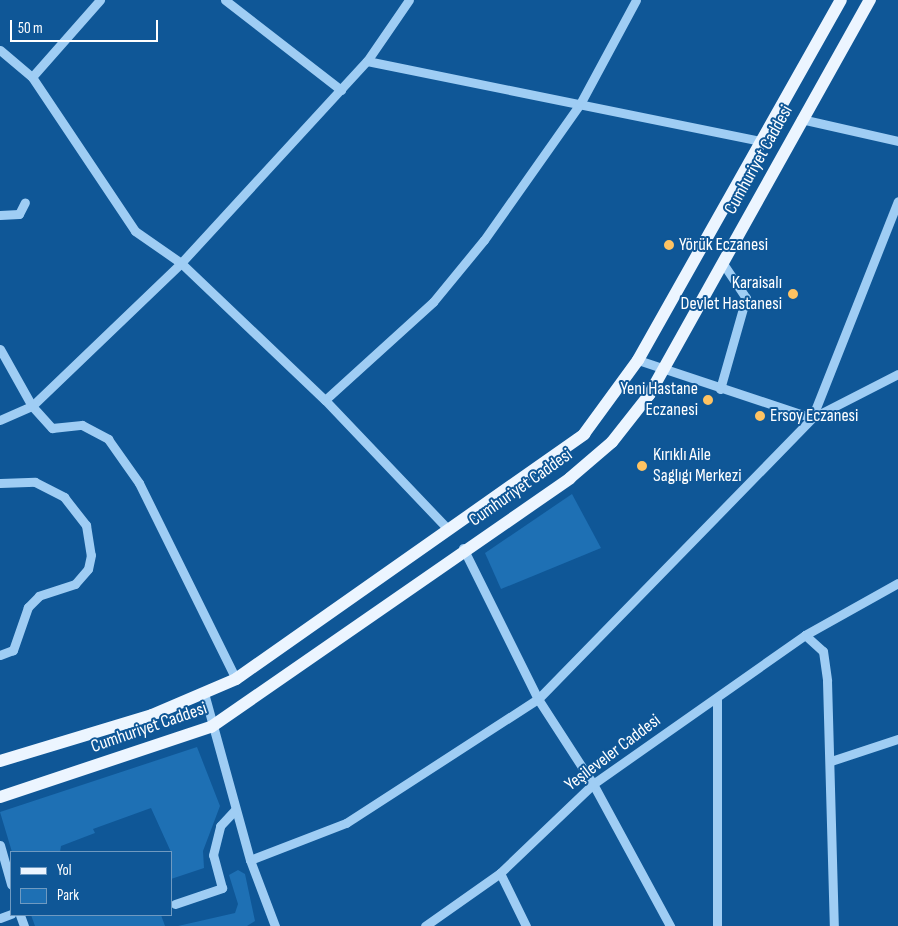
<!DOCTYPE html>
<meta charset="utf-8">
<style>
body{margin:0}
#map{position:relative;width:898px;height:926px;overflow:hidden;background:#0f5797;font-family:"Sofia Sans Condensed",sans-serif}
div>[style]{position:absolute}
.green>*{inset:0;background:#1e70b4}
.minor>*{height:9px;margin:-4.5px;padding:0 4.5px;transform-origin:4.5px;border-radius:4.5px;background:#9fcdf4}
.major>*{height:12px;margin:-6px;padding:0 6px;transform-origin:6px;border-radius:6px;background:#ecf5ff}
.dots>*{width:14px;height:14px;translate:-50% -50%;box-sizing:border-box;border:2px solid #0f5797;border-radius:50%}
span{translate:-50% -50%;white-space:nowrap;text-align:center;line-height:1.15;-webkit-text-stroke:4px #0f5797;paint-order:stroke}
.street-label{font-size:18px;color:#fff}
.poi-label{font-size:18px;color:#fff}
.left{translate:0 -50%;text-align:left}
.right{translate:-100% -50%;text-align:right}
.legend{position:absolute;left:10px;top:851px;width:162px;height:65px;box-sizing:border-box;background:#0f5797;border:1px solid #6f9ac1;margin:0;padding:6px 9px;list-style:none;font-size:15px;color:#fff}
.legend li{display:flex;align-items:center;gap:10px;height:25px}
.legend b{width:25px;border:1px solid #6f9ac1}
.scale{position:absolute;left:10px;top:20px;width:148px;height:22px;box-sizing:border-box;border:2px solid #fff;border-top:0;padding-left:6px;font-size:15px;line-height:18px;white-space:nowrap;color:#fff;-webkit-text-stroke:4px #0f5797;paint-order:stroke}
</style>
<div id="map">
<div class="green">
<i style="clip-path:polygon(572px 494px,601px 548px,501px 589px,485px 553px)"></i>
<i style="clip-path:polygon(197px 747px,220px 806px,203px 851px,204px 868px,171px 879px,171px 852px,151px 808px,93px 829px,95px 833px,61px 846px,60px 852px,12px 852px,0 812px)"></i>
<i style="clip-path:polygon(238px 870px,245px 874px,255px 921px,247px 926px,178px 926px,235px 913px,238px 904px,229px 875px)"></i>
<i style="clip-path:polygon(31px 915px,161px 915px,165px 926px,35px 926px)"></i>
</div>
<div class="minor">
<i style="left:225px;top:0;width:147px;rotate:37.8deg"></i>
<i style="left:0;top:50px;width:42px;rotate:40.2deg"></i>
<i style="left:32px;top:77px;width:185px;rotate:56.2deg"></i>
<i style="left:135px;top:231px;width:56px;rotate:34.8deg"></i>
<i style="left:181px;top:263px;width:199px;rotate:43.6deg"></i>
<i style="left:325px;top:400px;width:178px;rotate:46.4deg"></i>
<i style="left:367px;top:61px;width:401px;rotate:11.5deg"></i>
<i style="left:32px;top:77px;width:103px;rotate:-48.6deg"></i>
<i style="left:801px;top:119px;width:99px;rotate:12.8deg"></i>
<i style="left:0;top:215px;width:19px;rotate:-3deg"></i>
<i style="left:19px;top:214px;width:13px;rotate:-63deg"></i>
<i style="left:0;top:349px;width:65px;rotate:60.7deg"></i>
<i style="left:32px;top:406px;width:30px;rotate:48deg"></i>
<i style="left:52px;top:428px;width:30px;rotate:-6deg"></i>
<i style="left:82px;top:425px;width:30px;rotate:28deg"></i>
<i style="left:108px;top:439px;width:54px;rotate:54.8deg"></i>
<i style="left:139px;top:483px;width:219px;rotate:63.7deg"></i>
<i style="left:638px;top:360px;width:183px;rotate:18.4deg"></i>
<i style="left:812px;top:418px;width:233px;rotate:-68.4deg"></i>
<i style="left:720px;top:389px;width:95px;rotate:-74.1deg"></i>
<i style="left:746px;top:298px;width:43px;rotate:-123.7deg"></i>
<i style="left:325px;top:400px;width:146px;rotate:-42.2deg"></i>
<i style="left:433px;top:302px;width:80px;rotate:-50.6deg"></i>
<i style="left:484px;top:240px;width:166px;rotate:-54.8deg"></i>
<i style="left:580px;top:104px;width:118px;rotate:-61.7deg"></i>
<i style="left:0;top:420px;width:35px;rotate:-24deg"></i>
<i style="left:32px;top:406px;width:207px;rotate:-43.8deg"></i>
<i style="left:181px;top:263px;width:275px;rotate:-47.4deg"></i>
<i style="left:367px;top:61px;width:74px;rotate:-55.5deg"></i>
<i style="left:0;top:483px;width:35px;rotate:-2deg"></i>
<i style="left:35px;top:482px;width:33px;rotate:27deg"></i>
<i style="left:64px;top:497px;width:36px;rotate:52deg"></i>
<i style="left:86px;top:525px;width:30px;rotate:81deg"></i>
<i style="left:91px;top:555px;width:14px;rotate:102deg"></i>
<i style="left:88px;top:569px;width:20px;rotate:131deg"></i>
<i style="left:75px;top:584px;width:38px;rotate:162deg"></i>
<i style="left:39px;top:596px;width:16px;rotate:135deg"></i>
<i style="left:28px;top:607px;width:46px;rotate:109.2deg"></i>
<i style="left:13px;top:650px;width:14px;rotate:159deg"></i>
<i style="left:463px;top:548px;width:169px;rotate:63.6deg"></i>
<i style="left:538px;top:699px;width:101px;rotate:57.1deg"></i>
<i style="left:593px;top:784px;width:162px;rotate:61.5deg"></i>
<i style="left:805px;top:635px;width:24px;rotate:42deg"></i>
<i style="left:823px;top:651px;width:30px;rotate:82deg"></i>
<i style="left:827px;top:681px;width:245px;rotate:88.4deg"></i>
<i style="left:204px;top:693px;width:173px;rotate:74.6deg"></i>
<i style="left:250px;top:860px;width:71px;rotate:69.3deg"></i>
<i style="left:831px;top:761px;width:71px;rotate:-18.2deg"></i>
<i style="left:0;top:845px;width:41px;rotate:74.2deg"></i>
<i style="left:250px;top:860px;width:103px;rotate:-21.1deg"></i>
<i style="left:346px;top:823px;width:229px;rotate:-32.9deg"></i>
<i style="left:538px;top:699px;width:392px;rotate:-45.7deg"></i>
<i style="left:812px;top:418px;width:97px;rotate:-27.1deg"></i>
<i style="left:500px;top:873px;width:59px;rotate:63.9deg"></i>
<i style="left:175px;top:904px;width:50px;rotate:-18.8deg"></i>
<i style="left:222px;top:888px;width:34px;rotate:-105deg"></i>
<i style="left:213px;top:855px;width:30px;rotate:-76deg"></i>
<i style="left:220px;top:826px;width:22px;rotate:-47deg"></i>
<i style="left:20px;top:915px;width:12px;rotate:70deg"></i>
<i style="left:0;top:918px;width:12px;rotate:-20deg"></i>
<i style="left:425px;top:926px;width:92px;rotate:-35.2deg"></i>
<i style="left:500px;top:873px;width:129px;rotate:-43.7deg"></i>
<i style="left:593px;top:784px;width:259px;rotate:-35.1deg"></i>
<i style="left:805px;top:635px;width:107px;rotate:-29.2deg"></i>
<i style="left:717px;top:926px;width:228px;rotate:-90deg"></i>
</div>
<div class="major">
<i style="left:0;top:761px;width:159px;rotate:-16.8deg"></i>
<i style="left:152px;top:715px;width:91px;rotate:-23.2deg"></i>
<i style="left:236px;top:679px;width:426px;rotate:-35.1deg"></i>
<i style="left:584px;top:434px;width:92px;rotate:-53.9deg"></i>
<i style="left:638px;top:360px;width:413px;rotate:-60.6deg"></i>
<i style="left:0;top:797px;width:222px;rotate:-18.4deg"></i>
<i style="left:211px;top:727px;width:437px;rotate:-34.7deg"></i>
<i style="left:570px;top:478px;width:55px;rotate:-40.6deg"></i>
<i style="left:612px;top:442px;width:60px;rotate:-51.8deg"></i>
<i style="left:649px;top:395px;width:453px;rotate:-60.8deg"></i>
</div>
<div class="dots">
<i style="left:669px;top:245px;background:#ffc362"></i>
<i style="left:793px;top:294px;background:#ffc362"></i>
<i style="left:708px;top:400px;background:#ffc362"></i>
<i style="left:760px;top:416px;background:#ffc362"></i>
<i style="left:642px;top:466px;background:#ffc362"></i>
</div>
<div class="street-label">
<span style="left:759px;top:160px;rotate:-61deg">Cumhuriyet Caddesi</span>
<span style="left:521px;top:488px;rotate:-35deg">Cumhuriyet Caddesi</span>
<span style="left:149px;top:728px;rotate:-19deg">Cumhuriyet Caddesi</span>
<span style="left:613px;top:753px;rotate:-37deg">Yeşileveler Caddesi</span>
</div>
<div class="poi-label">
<span class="left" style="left:679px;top:245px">Yörük Eczanesi</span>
<span class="right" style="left:782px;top:294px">Karaisalı<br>Devlet Hastanesi</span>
<span class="right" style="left:698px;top:400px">Yeni Hastane<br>Eczanesi</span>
<span class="left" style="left:770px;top:416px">Ersoy Eczanesi</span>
<span class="left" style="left:653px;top:466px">Kırıklı Aile<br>Saglıgı Merkezi</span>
</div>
<ul class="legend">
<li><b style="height:6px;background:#ecf5ff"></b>Yol</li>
<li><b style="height:14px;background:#1e70b4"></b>Park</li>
</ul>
<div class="scale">50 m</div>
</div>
